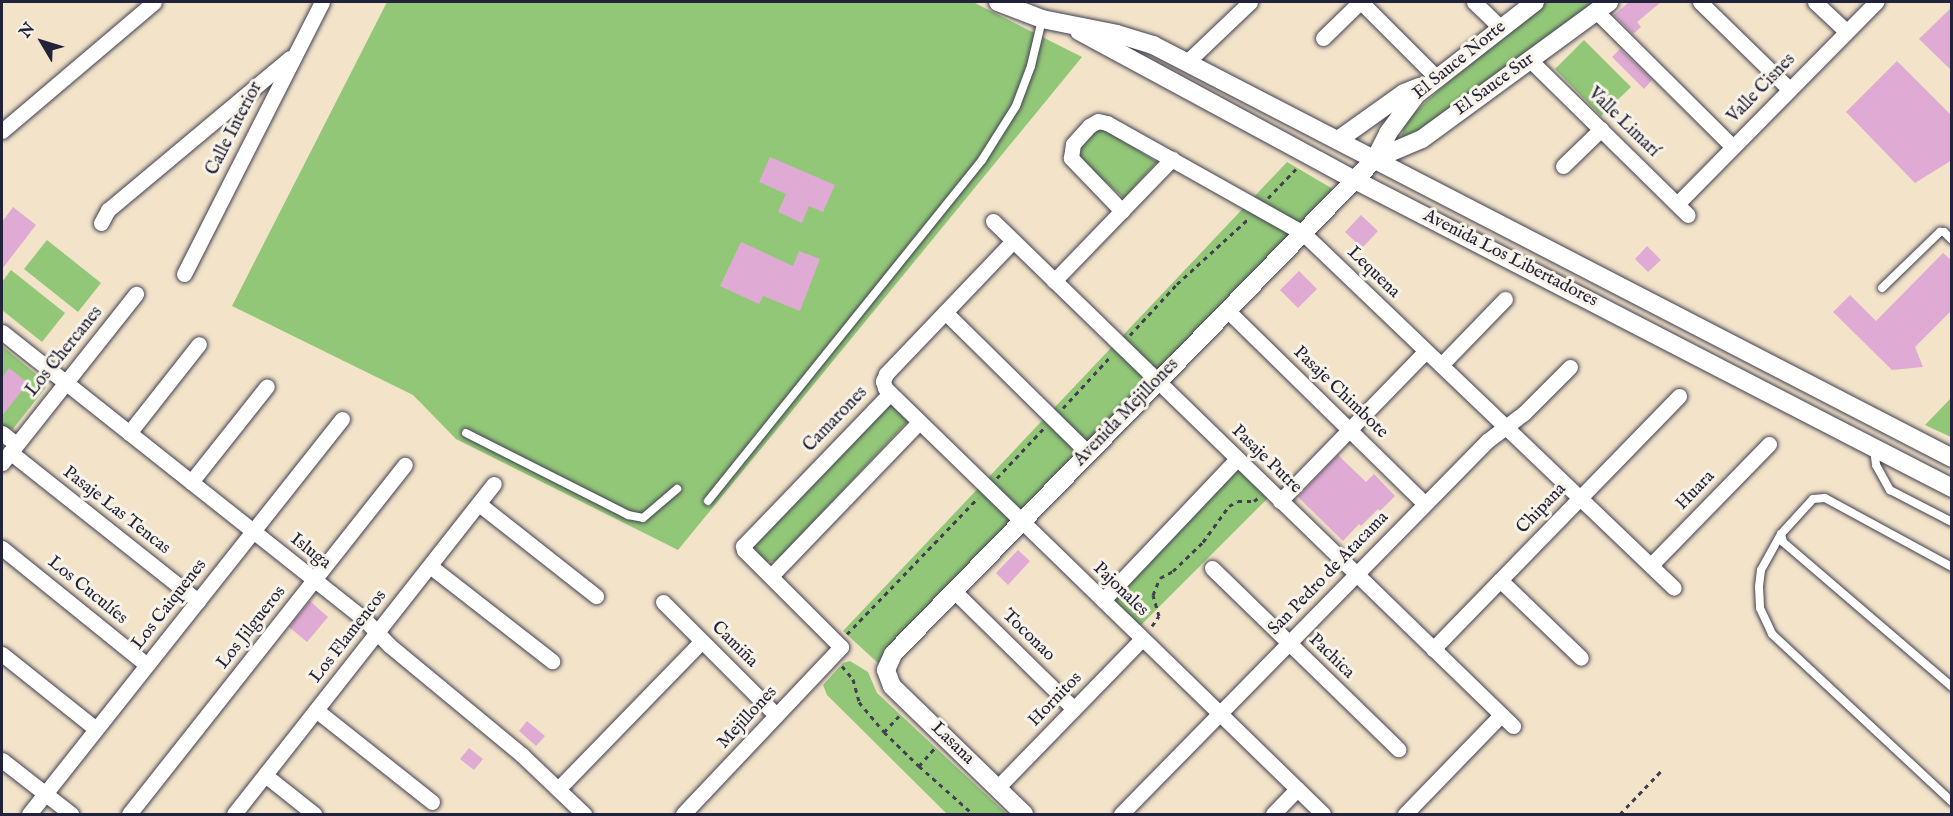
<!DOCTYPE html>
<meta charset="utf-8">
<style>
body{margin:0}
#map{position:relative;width:1953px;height:816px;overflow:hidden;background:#f2e3c9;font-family:"IM FELL English",serif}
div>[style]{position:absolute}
.green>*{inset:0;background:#92c778}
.building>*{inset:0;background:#dfabd4}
.path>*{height:3px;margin-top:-1.5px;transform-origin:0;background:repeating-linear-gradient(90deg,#413f50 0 4.5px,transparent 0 9px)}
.roads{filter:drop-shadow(0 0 2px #413f50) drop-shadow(0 0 2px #413f50)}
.service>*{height:8px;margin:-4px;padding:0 4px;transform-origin:4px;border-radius:4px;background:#fff}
.minor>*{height:15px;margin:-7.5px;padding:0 7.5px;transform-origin:7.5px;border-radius:7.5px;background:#fff}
.tertiary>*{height:18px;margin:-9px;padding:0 9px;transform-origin:9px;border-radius:9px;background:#fff}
span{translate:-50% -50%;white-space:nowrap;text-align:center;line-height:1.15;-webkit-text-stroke:6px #f7f3e8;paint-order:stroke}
.street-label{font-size:18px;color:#22223b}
.frame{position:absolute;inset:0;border:3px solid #22223b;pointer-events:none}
.north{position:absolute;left:12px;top:12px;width:60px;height:60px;-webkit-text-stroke:4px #f7f3e8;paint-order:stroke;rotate:308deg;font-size:16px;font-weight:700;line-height:24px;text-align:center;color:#22223b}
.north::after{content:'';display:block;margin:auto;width:21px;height:27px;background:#22223b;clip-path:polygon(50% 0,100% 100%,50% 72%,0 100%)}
</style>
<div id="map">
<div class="green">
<i style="clip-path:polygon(387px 2px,973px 2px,1082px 57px,678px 550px,456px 439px,413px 395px,232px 306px)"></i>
<i style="clip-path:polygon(1546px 2px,1602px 2px,1421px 135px,1401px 138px,1406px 120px,1439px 90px)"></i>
<i style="clip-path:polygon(1584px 40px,1631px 87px,1601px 116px,1555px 69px)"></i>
<i style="clip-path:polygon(1098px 129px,1107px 131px,1157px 162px,1124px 198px,1079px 159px,1077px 150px,1091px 133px)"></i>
<i style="clip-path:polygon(1287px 162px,1333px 189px,878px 663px,843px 631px)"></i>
<i style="clip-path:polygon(47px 240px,101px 283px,78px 312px,24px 269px)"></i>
<i style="clip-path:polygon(11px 270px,65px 313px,42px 342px,2px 310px,2px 282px)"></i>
<i style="clip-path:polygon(2px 346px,42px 379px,46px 387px,13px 429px,2px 427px)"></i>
<i style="clip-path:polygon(1951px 398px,1951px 437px,1925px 425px)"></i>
<i style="clip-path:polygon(887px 402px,892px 402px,908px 416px,907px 422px,776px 561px,763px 562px,755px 556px,753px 546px,757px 535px)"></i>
<i style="clip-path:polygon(1234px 470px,1242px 472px,1269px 497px,1140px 626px,1114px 601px,1115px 595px)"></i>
<i style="clip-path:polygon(850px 661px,868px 672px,877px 693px,1007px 814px,947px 814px,827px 695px,823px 685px,843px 663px)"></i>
</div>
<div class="building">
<i style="clip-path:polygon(1629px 2px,1661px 2px,1637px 22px,1641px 27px,1633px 34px,1614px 15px)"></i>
<i style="clip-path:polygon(1952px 7px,1952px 71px,1919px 39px)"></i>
<i style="clip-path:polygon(1620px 49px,1652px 80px,1644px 89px,1612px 57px)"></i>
<i style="clip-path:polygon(1897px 61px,1952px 116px,1952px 160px,1915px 183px,1846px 112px)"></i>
<i style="clip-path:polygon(770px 157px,835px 185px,823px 212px,809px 206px,802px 223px,778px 212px,786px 194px,759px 182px)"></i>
<i style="clip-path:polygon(13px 207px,36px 225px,2px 269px,2px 222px)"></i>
<i style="clip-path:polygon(1361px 215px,1378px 231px,1362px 248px,1345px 232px)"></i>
<i style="clip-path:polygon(741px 242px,793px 266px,799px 251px,820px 259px,800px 311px,763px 296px,759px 304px,720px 286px)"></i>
<i style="clip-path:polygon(1647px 246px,1661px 260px,1648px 272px,1635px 259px)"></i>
<i style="clip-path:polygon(1943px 253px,1952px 261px,1952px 310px,1915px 347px,1923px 367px,1892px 370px,1833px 312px,1850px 295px,1876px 321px)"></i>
<i style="clip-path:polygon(1299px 271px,1317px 289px,1298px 308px,1280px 290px)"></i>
<i style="clip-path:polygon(9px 368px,28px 383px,2px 416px,2px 378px)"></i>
<i style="clip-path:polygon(1338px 455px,1366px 482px,1374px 474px,1395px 496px,1380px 511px,1378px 509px,1361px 526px,1359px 524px,1343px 541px,1298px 497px)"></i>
<i style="clip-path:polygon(1018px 550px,1030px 561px,1008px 585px,996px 573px)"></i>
<i style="clip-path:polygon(310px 601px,328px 617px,307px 642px,289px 627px)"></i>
<i style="clip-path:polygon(527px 721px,545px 736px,536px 746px,519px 731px)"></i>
<i style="clip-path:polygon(469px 748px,483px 759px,474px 770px,460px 759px)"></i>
</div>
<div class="path">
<i style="left:1268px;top:198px;width:42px;rotate:-46deg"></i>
<i style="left:1130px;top:335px;width:69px;rotate:-47.3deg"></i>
<i style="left:1177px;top:284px;width:95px;rotate:-42.4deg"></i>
<i style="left:1063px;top:408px;width:71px;rotate:-47.3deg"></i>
<i style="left:997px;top:478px;width:69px;rotate:-46.8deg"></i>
<i style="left:1152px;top:626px;width:12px;rotate:-55deg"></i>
<i style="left:1159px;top:616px;width:22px;rotate:-106deg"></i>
<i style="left:1153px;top:595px;width:18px;rotate:-68deg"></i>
<i style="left:1160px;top:578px;width:15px;rotate:-28deg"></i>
<i style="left:1173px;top:571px;width:42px;rotate:-44deg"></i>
<i style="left:1203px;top:542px;width:44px;rotate:-54.2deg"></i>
<i style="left:1229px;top:506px;width:10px;rotate:-29deg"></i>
<i style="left:1238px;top:501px;width:16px"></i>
<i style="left:1254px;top:501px;width:5px;rotate:-37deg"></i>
<i style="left:847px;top:634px;width:189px;rotate:-46.1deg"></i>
<i style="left:842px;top:666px;width:17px;rotate:50deg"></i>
<i style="left:853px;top:679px;width:24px;rotate:75deg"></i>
<i style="left:859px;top:702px;width:39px;rotate:50deg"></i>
<i style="left:884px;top:732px;width:49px;rotate:44.2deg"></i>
<i style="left:919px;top:766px;width:23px;rotate:-49deg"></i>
<i style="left:884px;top:732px;width:22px;rotate:-47deg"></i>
<i style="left:919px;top:766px;width:72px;rotate:41.6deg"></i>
<i style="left:1620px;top:814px;width:61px;rotate:-46.3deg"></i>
</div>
<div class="roads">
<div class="service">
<i style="left:1882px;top:288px;width:81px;rotate:-44deg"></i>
<i style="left:1940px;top:232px;width:4px"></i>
<i style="left:1944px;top:232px;width:11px;rotate:45deg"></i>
<i style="left:466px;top:433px;width:182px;rotate:26.8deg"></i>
<i style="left:628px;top:515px;width:15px;rotate:11deg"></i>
<i style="left:643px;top:518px;width:45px;rotate:-40.5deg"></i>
<i style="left:1874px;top:450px;width:15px;rotate:82deg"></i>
<i style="left:1876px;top:465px;width:29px;rotate:61deg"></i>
<i style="left:1890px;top:490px;width:70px;rotate:27.3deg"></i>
<i style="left:708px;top:501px;width:437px;rotate:-51.2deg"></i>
<i style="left:982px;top:160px;width:64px;rotate:-57.8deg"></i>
<i style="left:1016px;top:106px;width:43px;rotate:-69.4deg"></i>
<i style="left:1031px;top:66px;width:47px;rotate:-76.6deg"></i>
<i style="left:1781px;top:534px;width:41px;rotate:119.1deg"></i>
<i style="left:1761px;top:570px;width:17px;rotate:97deg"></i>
<i style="left:1759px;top:587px;width:21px;rotate:87deg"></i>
<i style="left:1760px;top:608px;width:29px;rotate:65deg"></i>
<i style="left:1772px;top:634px;width:246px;rotate:43deg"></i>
<i style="left:1952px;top:567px;width:145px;rotate:-151.5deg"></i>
<i style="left:1825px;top:498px;width:12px;rotate:175deg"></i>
<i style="left:1813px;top:499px;width:47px;rotate:132.4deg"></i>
<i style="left:1781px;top:534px;width:8px;rotate:76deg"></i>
<i style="left:1783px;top:542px;width:223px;rotate:40.6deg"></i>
</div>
<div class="minor">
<i style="left:1361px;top:2px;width:106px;rotate:45deg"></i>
<i style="left:1474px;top:2px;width:37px;rotate:44deg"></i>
<i style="left:1700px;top:2px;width:124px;rotate:44.3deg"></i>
<i style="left:1815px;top:2px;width:42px;rotate:43.1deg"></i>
<i style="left:1596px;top:11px;width:193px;rotate:44.8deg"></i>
<i style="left:1323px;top:38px;width:52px;rotate:-44.2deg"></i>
<i style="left:1530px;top:60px;width:221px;rotate:44.5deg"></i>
<i style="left:1187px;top:62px;width:87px;rotate:-43.6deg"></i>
<i style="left:2px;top:131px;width:199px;rotate:-40.3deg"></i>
<i style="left:1563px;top:166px;width:53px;rotate:-44.2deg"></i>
<i style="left:1677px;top:204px;width:284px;rotate:-45.4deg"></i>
<i style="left:1122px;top:211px;width:74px;rotate:-133.9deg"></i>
<i style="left:1071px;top:158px;width:14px;rotate:-82deg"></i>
<i style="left:1073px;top:144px;width:24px;rotate:-48deg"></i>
<i style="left:1089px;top:126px;width:10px;rotate:-29deg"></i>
<i style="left:1098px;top:121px;width:9px;rotate:13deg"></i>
<i style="left:1107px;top:123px;width:225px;rotate:29.3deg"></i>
<i style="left:1303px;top:233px;width:513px;rotate:43.74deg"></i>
<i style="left:993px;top:221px;width:725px;rotate:44.16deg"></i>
<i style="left:101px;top:223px;width:15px;rotate:-62deg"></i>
<i style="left:108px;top:210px;width:237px;rotate:-39.9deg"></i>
<i style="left:1013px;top:241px;width:184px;rotate:133.7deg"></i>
<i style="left:886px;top:374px;width:8px;rotate:113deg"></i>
<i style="left:883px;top:381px;width:7px;rotate:74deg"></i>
<i style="left:885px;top:388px;width:611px;rotate:44.2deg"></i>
<i style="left:184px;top:274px;width:305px;rotate:-63.1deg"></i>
<i style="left:1054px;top:281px;width:170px;rotate:-46deg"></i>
<i style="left:1227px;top:310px;width:277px;rotate:44.4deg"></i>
<i style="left:945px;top:312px;width:201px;rotate:44.6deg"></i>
<i style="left:2px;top:332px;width:465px;rotate:38.4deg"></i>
<i style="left:366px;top:621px;width:33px;rotate:46deg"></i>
<i style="left:389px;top:645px;width:173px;rotate:39.6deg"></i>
<i style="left:522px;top:755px;width:86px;rotate:43.6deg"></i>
<i style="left:1441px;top:365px;width:92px;rotate:-45.9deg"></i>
<i style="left:2px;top:433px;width:18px;rotate:38deg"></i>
<i style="left:129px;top:433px;width:113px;rotate:-51.8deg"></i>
<i style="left:10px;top:452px;width:240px;rotate:38.4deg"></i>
<i style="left:2px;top:463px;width:216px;rotate:-51.6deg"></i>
<i style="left:191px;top:482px;width:122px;rotate:-51.6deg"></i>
<i style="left:1280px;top:501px;width:209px;rotate:-45.8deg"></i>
<i style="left:479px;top:504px;width:149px;rotate:38.2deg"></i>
<i style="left:2px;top:548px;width:186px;rotate:38.9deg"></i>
<i style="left:1651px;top:565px;width:169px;rotate:-45.7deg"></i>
<i style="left:430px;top:566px;width:155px;rotate:37.9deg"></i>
<i style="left:1212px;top:568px;width:260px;rotate:44.2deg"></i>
<i style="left:771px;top:576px;width:214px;rotate:-46.1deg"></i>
<i style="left:1500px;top:580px;width:112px;rotate:43.9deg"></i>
<i style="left:954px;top:591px;width:168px;rotate:44.5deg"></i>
<i style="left:1103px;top:600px;width:195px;rotate:-46.5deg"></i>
<i style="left:663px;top:602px;width:160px;rotate:45deg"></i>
<i style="left:1433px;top:649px;width:353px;rotate:-45.8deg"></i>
<i style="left:2px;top:654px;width:120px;rotate:38.6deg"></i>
<i style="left:316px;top:710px;width:148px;rotate:38.4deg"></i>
<i style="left:2px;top:760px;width:88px;rotate:38deg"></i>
<i style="left:265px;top:775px;width:63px;rotate:38.5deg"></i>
<i style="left:997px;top:788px;width:208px;rotate:-45.8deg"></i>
<i style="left:558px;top:789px;width:206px;rotate:-45.8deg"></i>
<i style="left:29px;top:814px;width:504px;rotate:-51.61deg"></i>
<i style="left:129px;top:814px;width:445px;rotate:-51.7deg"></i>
<i style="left:234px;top:814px;width:420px;rotate:-51.8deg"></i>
<i style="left:683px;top:814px;width:230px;rotate:-46.6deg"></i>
<i style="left:841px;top:647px;width:137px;rotate:-135deg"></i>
<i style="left:744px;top:550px;width:4px;rotate:-104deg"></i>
<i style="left:743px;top:546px;width:212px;rotate:-46.1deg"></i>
<i style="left:1121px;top:814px;width:523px;rotate:-45.54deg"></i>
<i style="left:1487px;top:441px;width:46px;rotate:-37.1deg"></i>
<i style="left:1524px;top:413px;width:65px;rotate:-45deg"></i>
<i style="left:1273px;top:814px;width:35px;rotate:-46deg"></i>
<i style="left:1405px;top:814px;width:138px;rotate:-45.9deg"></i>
</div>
<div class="tertiary">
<i style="left:998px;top:2px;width:47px;rotate:21.1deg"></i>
<i style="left:1042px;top:19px;width:76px;rotate:11.3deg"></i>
<i style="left:1117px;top:34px;width:38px;rotate:17deg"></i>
<i style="left:1153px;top:45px;width:899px;rotate:27.33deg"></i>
<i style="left:1079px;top:31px;width:314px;rotate:28.4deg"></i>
<i style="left:1355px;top:180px;width:672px;rotate:27.29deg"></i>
<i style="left:1338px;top:140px;width:81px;rotate:-35.5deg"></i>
<i style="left:1404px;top:93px;width:16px;rotate:-22deg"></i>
<i style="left:1375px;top:159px;width:29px;rotate:-63deg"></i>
<i style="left:1388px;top:133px;width:47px;rotate:-53.6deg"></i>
<i style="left:1416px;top:95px;width:151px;rotate:-38deg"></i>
<i style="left:1024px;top:814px;width:184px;rotate:-135.9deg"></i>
<i style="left:892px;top:686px;width:17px;rotate:-111deg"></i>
<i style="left:886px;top:670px;width:17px;rotate:-66deg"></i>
<i style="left:893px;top:654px;width:691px;rotate:-45.76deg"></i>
<i style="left:1375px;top:159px;width:51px;rotate:-23.1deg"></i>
<i style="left:1422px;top:139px;width:232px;rotate:-36.2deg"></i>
</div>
</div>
<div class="street-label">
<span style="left:1460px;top:61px;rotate:-39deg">El Sauce Norte</span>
<span style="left:1495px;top:85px;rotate:-36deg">El Sauce Sur</span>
<span style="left:1762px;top:89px;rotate:-46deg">Valle Cisnes</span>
<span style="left:1623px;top:123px;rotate:44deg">Valle Limarí</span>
<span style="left:235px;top:129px;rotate:-63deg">Calle Interior</span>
<span style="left:1510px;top:259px;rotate:27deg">Avenida Los Libertadores</span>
<span style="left:1373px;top:273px;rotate:44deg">Lequena</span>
<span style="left:65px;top:352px;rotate:-51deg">Los Chercanes</span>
<span style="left:1340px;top:393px;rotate:44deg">Pasaje Chimbote</span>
<span style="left:1127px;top:413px;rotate:-46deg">Avenida Mejillones</span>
<span style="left:836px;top:420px;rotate:-46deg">Camarones</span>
<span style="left:1266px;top:460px;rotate:44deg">Pasaje Putre</span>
<span style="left:1696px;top:491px;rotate:-46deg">Huara</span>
<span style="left:1542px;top:509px;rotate:-46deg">Chipana</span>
<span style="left:116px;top:511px;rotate:38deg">Pasaje Las Tencas</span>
<span style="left:310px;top:552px;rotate:38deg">Isluga</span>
<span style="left:1329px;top:574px;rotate:-46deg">San Pedro de Atacama</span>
<span style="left:1120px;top:590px;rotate:44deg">Pajonales</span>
<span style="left:87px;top:591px;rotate:39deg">Los Cuculíes</span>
<span style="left:170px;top:605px;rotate:-52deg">Los Caiquenes</span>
<span style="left:252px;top:628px;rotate:-52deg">Los Jilgueros</span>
<span style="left:1028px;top:636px;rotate:44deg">Toconao</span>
<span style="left:349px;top:637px;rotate:-52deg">Los Flamencos</span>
<span style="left:734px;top:645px;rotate:45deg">Camiña</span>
<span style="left:1331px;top:657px;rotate:44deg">Pachica</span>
<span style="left:1056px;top:700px;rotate:-46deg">Hornitos</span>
<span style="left:748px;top:718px;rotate:-47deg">Mejillones</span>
<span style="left:952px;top:744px;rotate:44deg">Lasana</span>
</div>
<div class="frame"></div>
<div class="north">N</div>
</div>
